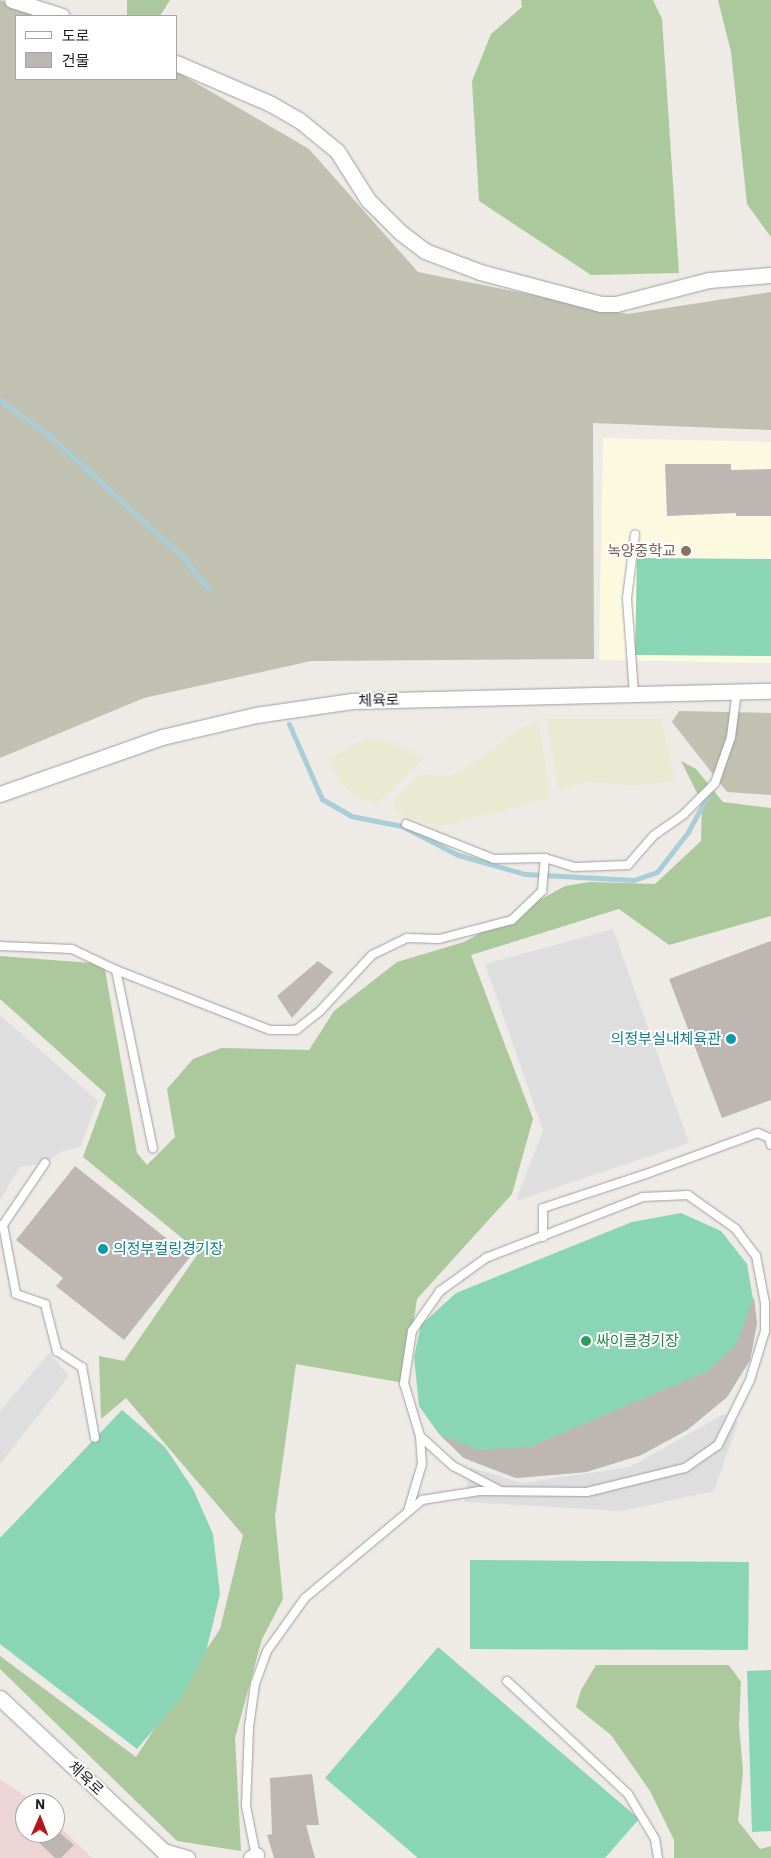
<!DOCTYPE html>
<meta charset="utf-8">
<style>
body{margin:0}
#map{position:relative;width:771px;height:1858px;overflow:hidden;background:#eeeae5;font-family:"IBM Plex Sans","Noto Sans KR",sans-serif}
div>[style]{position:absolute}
.commercial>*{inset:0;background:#edd5d5}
.education>*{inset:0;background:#fbfae0}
.construction>*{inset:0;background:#c1c1b1}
.farmland>*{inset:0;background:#eaead2}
.forest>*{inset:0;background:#acc99d}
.pitch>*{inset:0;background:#8ad5b5}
.parking>*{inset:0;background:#dedede}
.stream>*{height:5px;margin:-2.5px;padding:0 2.5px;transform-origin:2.5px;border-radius:2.5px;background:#a9ced7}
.building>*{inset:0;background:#beb6b2}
.roads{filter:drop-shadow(0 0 1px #9f9f9f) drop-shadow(0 0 1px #9f9f9f)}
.service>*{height:8px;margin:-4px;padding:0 4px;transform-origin:4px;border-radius:4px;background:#fff}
.minor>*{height:15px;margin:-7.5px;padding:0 7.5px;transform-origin:7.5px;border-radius:7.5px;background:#fff}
.dots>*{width:14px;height:14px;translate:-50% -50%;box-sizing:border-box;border:2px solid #fff;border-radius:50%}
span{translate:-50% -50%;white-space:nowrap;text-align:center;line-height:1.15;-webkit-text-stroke:4px #fff;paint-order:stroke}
.education-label{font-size:15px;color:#785e54}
.right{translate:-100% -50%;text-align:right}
.street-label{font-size:15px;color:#1e1e1e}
.culture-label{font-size:15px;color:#0d838f}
.left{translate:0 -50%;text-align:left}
.leisure-label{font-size:15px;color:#27864d}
.legend{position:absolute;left:15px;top:15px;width:162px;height:65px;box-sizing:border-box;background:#fff;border:1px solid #a5a5a5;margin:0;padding:6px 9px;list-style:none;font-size:15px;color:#1e1e1e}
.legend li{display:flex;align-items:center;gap:10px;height:25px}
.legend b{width:25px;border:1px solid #a5a5a5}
.north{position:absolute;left:15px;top:1793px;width:50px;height:50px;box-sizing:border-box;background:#fff;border:1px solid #a5a5a5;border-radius:50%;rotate:1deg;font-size:14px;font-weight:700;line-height:20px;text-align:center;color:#1e1e1e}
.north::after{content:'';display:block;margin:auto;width:18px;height:22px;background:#b6151a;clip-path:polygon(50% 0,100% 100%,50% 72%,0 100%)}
</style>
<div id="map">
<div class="commercial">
<i style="clip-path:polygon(0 1779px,35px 1803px,25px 1803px,25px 1833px,55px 1833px,55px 1822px,92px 1858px,0 1858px)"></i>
</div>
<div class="education">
<i style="clip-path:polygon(603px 438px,771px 442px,771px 663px,599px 660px)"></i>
</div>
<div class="construction">
<i style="clip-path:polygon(0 0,37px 16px,16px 16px,16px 79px,176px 79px,176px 72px,179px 73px,309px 149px,418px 272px,627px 314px,771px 292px,771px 430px,593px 423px,594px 659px,311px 661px,144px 698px,0 758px)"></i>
<i style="clip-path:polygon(679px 711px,771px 713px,771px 795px,727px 792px,672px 722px)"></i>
</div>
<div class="farmland">
<i style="clip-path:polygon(546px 719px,661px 719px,675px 782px,631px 785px,586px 782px,559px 791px)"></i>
<i style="clip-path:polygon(539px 722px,550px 798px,439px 827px,396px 812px,393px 800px,419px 774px,449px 777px,480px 759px,518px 729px)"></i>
<i style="clip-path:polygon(366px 738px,392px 742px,424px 758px,377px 804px,356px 797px,338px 780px,330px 758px)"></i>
</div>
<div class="forest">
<i style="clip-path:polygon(127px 0,170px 0,160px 16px,127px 16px)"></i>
<i style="clip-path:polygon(521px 0,653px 0,662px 19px,679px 273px,591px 275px,479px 201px,472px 81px,491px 34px,522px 7px)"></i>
<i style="clip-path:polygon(718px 0,771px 0,771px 237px,747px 204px,731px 52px)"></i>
<i style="clip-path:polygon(681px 761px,696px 769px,723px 802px,771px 808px,771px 916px,669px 945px,619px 909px,471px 955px,533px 1119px,512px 1194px,417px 1299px,404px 1383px,296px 1364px,275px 1517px,283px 1599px,262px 1639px,235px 1738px,241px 1851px,177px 1841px,0 1669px,0 1656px,136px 1757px,220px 1629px,243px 1535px,126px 1398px,101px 1419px,99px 1356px,124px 1361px,199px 1252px,83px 1157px,106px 1094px,0 999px,0 956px,104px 964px,137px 1153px,147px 1165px,175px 1137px,167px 1089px,193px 1059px,221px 1048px,309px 1050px,334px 1011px,397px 962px,464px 942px,565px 886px,590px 882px,655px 884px,701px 841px,702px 803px)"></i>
<i style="clip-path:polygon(596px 1665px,729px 1665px,741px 1682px,739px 1725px,743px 1771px,738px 1821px,760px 1849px,771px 1846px,771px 1858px,674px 1858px,674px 1840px,650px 1791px,611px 1735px,576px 1707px,581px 1690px)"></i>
</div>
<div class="pitch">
<i style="clip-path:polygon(637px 558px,771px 559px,771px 656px,635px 655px)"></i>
<i style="clip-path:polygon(681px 1213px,721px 1231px,747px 1264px,757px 1323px,750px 1360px,727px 1397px,687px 1430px,641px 1455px,586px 1472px,516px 1478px,464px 1458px,439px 1434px,419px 1406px,414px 1357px,421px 1325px,456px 1293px,632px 1222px)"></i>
<i style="clip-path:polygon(122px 1410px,165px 1447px,193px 1489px,213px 1534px,220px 1594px,206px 1652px,180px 1699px,137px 1749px,0 1644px,0 1538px)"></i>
<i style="clip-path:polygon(470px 1560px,749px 1562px,748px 1650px,470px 1649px)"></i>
<i style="clip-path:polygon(438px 1647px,639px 1819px,605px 1858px,418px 1858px,325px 1778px)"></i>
<i style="clip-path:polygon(771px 1670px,771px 1831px,752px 1832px,747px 1671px)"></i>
</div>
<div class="parking">
<i style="clip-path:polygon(613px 929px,689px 1143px,516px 1201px,543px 1130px,485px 964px)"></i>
<i style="clip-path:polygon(0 1015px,98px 1101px,80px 1147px,61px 1152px,45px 1163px,20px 1167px,0 1200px)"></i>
<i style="clip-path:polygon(49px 1353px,69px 1376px,0 1464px,0 1411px)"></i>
<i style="clip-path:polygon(724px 1414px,738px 1423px,714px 1491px,622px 1511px,464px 1502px,470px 1467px,522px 1483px,630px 1467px)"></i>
</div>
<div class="stream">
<i style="left:0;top:400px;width:62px;rotate:35.8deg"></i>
<i style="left:50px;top:436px;width:178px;rotate:42.3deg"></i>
<i style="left:182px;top:556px;width:41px;rotate:50.9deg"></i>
<i style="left:289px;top:724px;width:82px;rotate:66.3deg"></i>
<i style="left:322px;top:799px;width:34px;rotate:30deg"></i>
<i style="left:351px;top:816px;width:52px;rotate:11.1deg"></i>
<i style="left:402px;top:826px;width:63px;rotate:27.4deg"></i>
<i style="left:458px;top:855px;width:70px;rotate:15.8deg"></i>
<i style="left:525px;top:874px;width:109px;rotate:3.2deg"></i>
<i style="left:634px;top:880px;width:24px;rotate:-19deg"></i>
<i style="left:657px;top:872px;width:51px;rotate:-52.2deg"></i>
<i style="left:688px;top:832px;width:47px;rotate:-61.8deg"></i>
</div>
<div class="building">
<i style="clip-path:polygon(665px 464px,731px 464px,731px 470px,771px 469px,771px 516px,736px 516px,736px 513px,667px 516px)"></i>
<i style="clip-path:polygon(771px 941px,771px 1100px,722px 1118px,669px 979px)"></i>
<i style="clip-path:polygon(318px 961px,333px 972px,292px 1018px,277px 996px)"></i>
<i style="clip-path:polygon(75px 1166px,190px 1257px,124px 1340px,56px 1286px,63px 1278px,16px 1240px)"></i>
<i style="clip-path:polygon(754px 1297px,757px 1323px,750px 1360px,727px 1397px,687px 1430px,641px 1455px,586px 1472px,516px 1478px,464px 1458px,440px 1435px,479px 1450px,530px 1447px,708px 1371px,736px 1345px)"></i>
<i style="clip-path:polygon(312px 1774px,319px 1825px,306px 1825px,315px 1858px,274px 1858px,267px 1835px,272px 1834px,270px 1778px)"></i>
<i style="clip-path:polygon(29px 1833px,60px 1833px,74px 1845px,61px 1858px,55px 1858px)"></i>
</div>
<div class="roads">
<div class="service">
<i style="left:634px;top:694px;width:96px;rotate:-94.2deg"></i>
<i style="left:627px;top:598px;width:64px;rotate:-82.8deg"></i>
<i style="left:406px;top:824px;width:95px;rotate:21.7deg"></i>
<i style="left:494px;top:859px;width:51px;rotate:-1.1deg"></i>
<i style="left:545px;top:858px;width:31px;rotate:17deg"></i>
<i style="left:575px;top:867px;width:53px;rotate:-2.2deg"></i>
<i style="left:628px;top:865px;width:38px;rotate:-49deg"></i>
<i style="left:653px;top:836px;width:38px;rotate:-35deg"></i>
<i style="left:684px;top:814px;width:44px;rotate:-45deg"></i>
<i style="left:715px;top:783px;width:49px;rotate:-70.8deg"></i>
<i style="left:731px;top:737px;width:46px;rotate:-82.6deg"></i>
<i style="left:0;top:946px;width:72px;rotate:2.4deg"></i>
<i style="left:72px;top:949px;width:49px;rotate:25.5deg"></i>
<i style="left:116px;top:970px;width:182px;rotate:78.3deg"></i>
<i style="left:116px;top:970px;width:165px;rotate:21.3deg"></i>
<i style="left:270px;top:1030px;width:26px"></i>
<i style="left:296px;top:1030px;width:31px;rotate:-38deg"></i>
<i style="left:320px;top:1011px;width:76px;rotate:-47.1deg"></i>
<i style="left:372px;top:955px;width:39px;rotate:-26deg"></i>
<i style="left:407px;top:938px;width:32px;rotate:2deg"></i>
<i style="left:439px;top:939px;width:75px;rotate:-14.6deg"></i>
<i style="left:512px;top:920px;width:42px;rotate:-44deg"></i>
<i style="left:542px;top:891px;width:33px;rotate:-85deg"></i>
<i style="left:45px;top:1163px;width:75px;rotate:124.1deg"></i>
<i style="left:3px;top:1225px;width:70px;rotate:79.3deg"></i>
<i style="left:16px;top:1294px;width:31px;rotate:19deg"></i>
<i style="left:45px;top:1304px;width:49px;rotate:75.7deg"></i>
<i style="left:57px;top:1351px;width:30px;rotate:33deg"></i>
<i style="left:82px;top:1367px;width:72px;rotate:79.6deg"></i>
<i style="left:543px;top:1237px;width:29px;rotate:-90deg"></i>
<i style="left:543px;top:1208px;width:108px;rotate:-18.3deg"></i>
<i style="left:646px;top:1174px;width:119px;rotate:-20.1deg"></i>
<i style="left:758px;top:1133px;width:12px;rotate:24deg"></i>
<i style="left:769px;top:1138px;width:7px;rotate:74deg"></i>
<i style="left:420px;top:1436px;width:45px;rotate:42.3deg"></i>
<i style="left:453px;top:1466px;width:54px;rotate:27.5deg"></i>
<i style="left:507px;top:1681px;width:166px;rotate:43deg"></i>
<i style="left:628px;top:1794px;width:52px;rotate:59deg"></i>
<i style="left:655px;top:1839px;width:19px;rotate:81deg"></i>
<i style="left:256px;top:1856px;width:51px;rotate:-101.3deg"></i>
<i style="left:246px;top:1806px;width:79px;rotate:-87.8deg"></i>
<i style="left:249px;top:1727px;width:43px;rotate:-82.1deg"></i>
<i style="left:255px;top:1684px;width:35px;rotate:-70deg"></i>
<i style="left:267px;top:1651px;width:65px;rotate:-54.4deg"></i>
<i style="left:305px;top:1598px;width:153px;rotate:-39.9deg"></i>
<i style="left:422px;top:1500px;width:58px;rotate:-9deg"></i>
<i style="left:479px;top:1491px;width:108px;rotate:0.5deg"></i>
<i style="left:587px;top:1492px;width:101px;rotate:-13.8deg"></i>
<i style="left:685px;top:1468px;width:40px;rotate:-34.9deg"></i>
<i style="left:718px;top:1445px;width:72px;rotate:-63.8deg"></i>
<i style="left:750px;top:1380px;width:51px;rotate:-73deg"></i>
<i style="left:765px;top:1331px;width:28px;rotate:-90deg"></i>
<i style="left:765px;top:1303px;width:48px;rotate:-100.8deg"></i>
<i style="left:756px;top:1256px;width:34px;rotate:-127deg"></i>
<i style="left:736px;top:1229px;width:59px;rotate:-144.7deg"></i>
<i style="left:688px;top:1195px;width:45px;rotate:177.5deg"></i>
<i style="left:643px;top:1197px;width:168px;rotate:158.8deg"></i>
<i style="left:486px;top:1258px;width:57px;rotate:144.3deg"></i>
<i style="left:440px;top:1291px;width:49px;rotate:125deg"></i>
<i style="left:412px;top:1331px;width:53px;rotate:98.7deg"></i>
<i style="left:404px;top:1383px;width:55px;rotate:73.2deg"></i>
<i style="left:420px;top:1436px;width:28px;rotate:86deg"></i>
<i style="left:422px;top:1464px;width:49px;rotate:106.6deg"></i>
</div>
<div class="minor">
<i style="left:12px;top:0;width:52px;rotate:17.7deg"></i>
<i style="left:176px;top:63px;width:103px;rotate:23.3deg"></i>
<i style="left:271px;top:104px;width:32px;rotate:30deg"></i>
<i style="left:299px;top:120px;width:49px;rotate:39.2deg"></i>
<i style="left:337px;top:151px;width:58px;rotate:57.7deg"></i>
<i style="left:368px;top:200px;width:45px;rotate:45deg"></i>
<i style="left:400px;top:232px;width:31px;rotate:37deg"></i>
<i style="left:425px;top:251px;width:59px;rotate:20.9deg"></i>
<i style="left:480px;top:272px;width:125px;rotate:14.8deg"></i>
<i style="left:601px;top:304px;width:15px"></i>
<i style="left:616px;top:304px;width:96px;rotate:-14.5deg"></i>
<i style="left:709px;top:280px;width:62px;rotate:-4.6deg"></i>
<i style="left:0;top:794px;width:172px;rotate:-19.4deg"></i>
<i style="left:162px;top:737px;width:97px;rotate:-13.2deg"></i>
<i style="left:256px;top:715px;width:97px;rotate:-8.3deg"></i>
<i style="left:352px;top:701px;width:419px;rotate:-1.4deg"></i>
<i style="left:0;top:1698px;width:234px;rotate:43.1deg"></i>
<i style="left:163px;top:1851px;width:25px;rotate:16deg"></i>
<i style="left:251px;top:1858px;width:6px;rotate:-31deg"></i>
</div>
</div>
<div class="dots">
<i style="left:686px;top:551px;background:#8d6e63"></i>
<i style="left:731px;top:1039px;background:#0f9aa8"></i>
<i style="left:103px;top:1249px;background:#0f9aa8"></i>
<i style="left:586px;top:1341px;background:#2e9e5b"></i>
</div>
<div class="education-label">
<span class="right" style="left:676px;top:551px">녹양중학교</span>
</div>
<div class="street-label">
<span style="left:379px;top:700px;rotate:-2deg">체육로</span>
<span style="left:86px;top:1778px;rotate:43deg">체육로</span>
</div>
<div class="culture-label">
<span class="right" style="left:721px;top:1039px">의정부실내체육관</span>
<span class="left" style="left:113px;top:1249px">의정부컬링경기장</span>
</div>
<div class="leisure-label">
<span class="left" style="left:596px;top:1341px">싸이클경기장</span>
</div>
<ul class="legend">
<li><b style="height:6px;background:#fff"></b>도로</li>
<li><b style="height:14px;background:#beb6b2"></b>건물</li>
</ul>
<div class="north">N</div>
</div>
